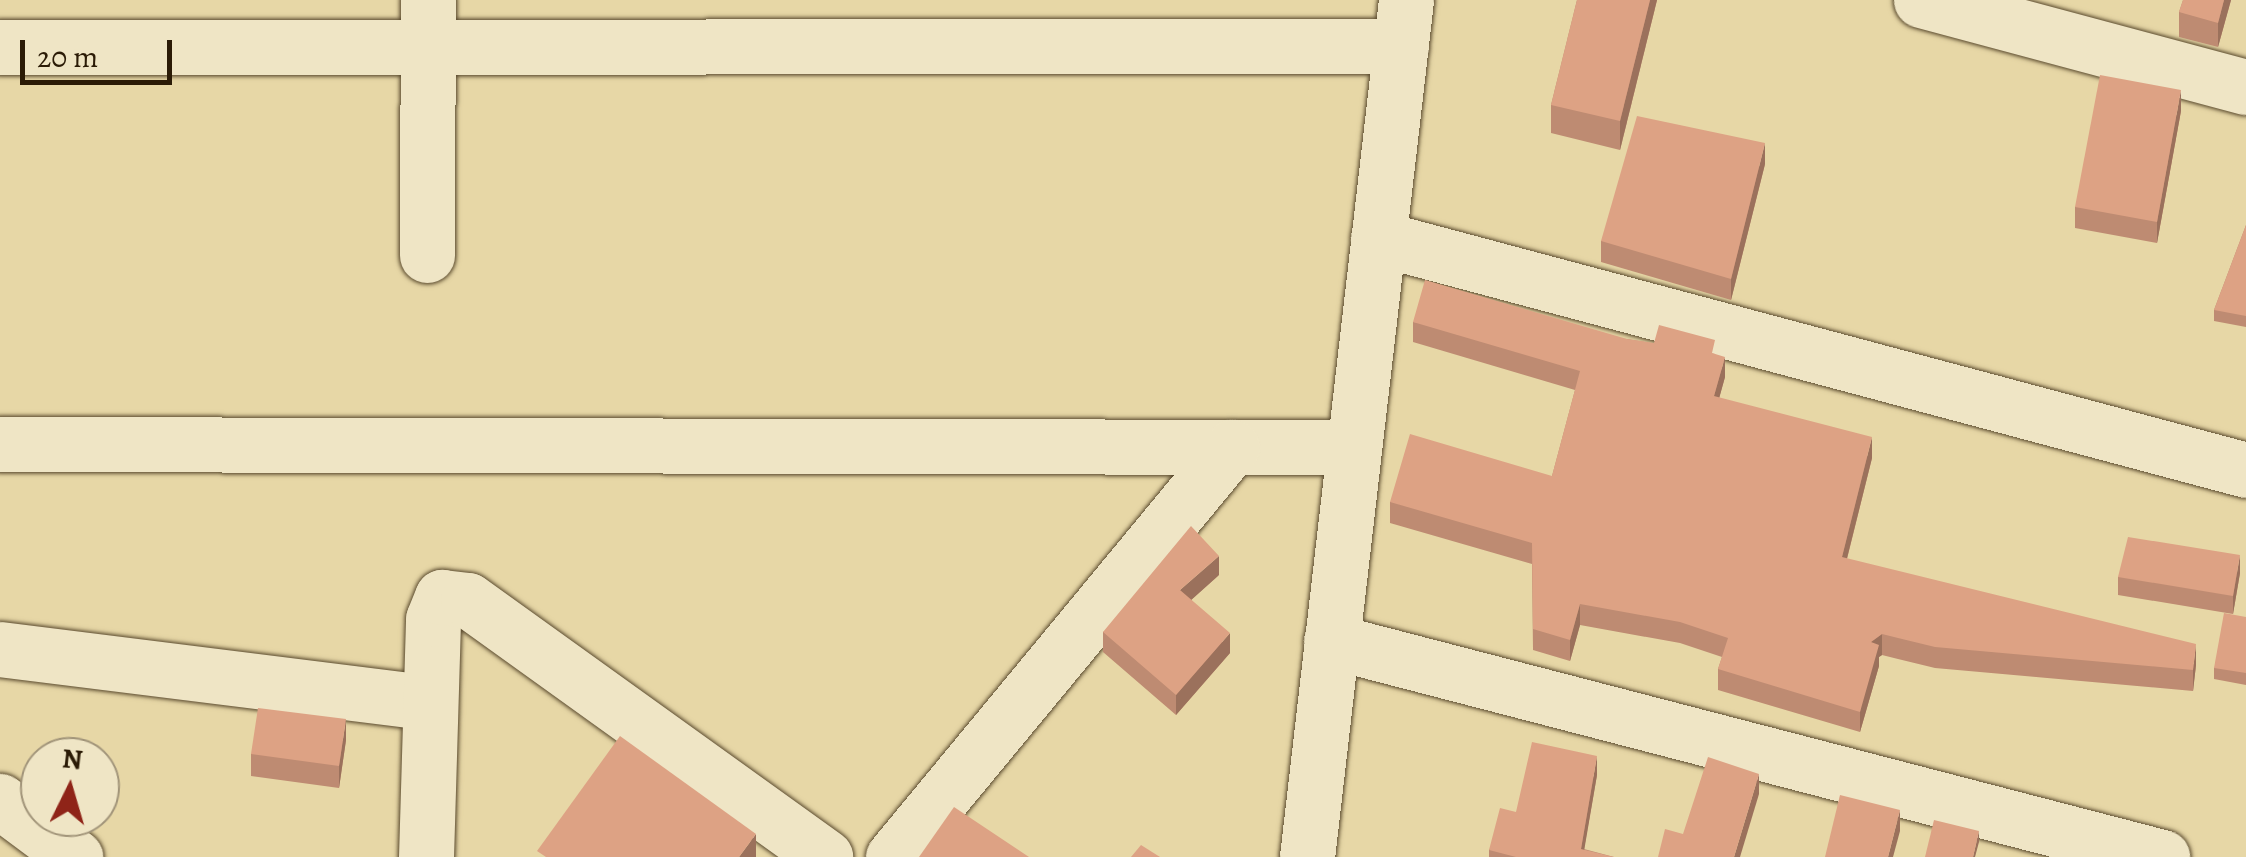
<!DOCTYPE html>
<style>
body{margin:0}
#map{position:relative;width:2246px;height:857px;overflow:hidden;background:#e7d7a6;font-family:Alegreya,serif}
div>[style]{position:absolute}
.roads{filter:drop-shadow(0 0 2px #5a4a2e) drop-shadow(0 0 2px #5a4a2e)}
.minor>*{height:55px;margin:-27.5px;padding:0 27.5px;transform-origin:27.5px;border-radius:27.5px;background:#efe5c5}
.wall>*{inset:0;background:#be8b72}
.shaded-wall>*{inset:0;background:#9b715c}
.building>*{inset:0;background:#dda284}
span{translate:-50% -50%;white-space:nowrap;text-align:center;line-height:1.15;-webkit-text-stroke:8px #efe5c5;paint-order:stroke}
.north{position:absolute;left:20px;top:737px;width:100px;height:100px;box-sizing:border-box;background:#efe5c5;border:2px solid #a19479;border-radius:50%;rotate:5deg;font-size:28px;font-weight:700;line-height:40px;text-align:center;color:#2b1b06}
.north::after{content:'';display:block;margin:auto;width:35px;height:45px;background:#8f2418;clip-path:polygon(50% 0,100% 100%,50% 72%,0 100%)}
.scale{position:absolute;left:20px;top:40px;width:152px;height:45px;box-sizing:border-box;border:5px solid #2b1b06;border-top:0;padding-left:12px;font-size:30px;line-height:35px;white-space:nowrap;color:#2b1b06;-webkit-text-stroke:8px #efe5c5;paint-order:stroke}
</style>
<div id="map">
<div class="roads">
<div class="minor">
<i style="left:1921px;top:0;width:336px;rotate:15deg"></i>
<i style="left:0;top:47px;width:1401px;rotate:-0.04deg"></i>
<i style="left:1378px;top:238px;width:898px;rotate:14.96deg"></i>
<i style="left:427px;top:255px;width:255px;rotate:-89.8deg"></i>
<i style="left:0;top:444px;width:1354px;rotate:0.13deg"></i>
<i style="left:1331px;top:641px;width:859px;rotate:14.57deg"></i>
<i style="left:0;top:649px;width:431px;rotate:7.1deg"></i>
<i style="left:0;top:801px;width:94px;rotate:36.7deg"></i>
<i style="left:426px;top:857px;width:238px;rotate:-88.3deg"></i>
<i style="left:433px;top:619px;width:24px;rotate:-68deg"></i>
<i style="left:442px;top:597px;width:26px;rotate:7deg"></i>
<i style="left:468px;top:600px;width:440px;rotate:35.7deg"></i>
<i style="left:893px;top:857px;width:532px;rotate:-50.42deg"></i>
<i style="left:1307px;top:857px;width:863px;rotate:-83.41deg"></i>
</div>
</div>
<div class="wall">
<i style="clip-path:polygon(1577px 0,1657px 0,1620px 150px,1551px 133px,1551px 105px)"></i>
<i style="clip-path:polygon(2183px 0,2231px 0,2218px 47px,2179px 37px,2179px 12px)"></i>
<i style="clip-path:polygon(2181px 111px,2157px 243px,2075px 228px,2075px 207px)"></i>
<i style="clip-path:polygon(1765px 164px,1731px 300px,1601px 262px,1601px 241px)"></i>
<i style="clip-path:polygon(2246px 225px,2246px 327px,2214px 321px,2214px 310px)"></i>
<i style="clip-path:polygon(1413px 322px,1627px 339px,1715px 354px,1725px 377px,1719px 398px,1872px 458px,1847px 559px,2196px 665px,2193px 691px,1935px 668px,1882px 655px,1879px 657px,1879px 666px,1860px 732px,1718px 690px,1718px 669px,1722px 657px,1680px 643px,1580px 625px,1570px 661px,1533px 650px,1532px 564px,1390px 523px,1390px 502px,1552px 476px,1575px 390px,1413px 342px)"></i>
<i style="clip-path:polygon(2240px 573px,2233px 614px,2118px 595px,2118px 577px)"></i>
<i style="clip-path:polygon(1219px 575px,1191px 600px,1230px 653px,1176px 715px,1103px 652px,1103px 632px)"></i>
<i style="clip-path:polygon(2246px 617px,2246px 685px,2214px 679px,2214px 668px)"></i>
<i style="clip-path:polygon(346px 740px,339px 788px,251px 776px,251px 754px)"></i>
<i style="clip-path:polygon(1597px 775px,1584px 849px,1614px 857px,1489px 857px,1489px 850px,1516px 812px)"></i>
</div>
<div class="shaded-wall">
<i style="clip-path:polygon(1650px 0,1657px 0,1620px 150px,1620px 121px)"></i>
<i style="clip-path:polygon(2224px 0,2231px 0,2218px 47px,2218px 23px)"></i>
<i style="clip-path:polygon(2181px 90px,2181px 111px,2157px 243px,2157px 222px)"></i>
<i style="clip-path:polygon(1765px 143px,1765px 164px,1731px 300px,1731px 279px)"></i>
<i style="clip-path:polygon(1725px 357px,1725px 377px,1714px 417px,1714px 396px)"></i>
<i style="clip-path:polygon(1872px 437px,1872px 458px,1842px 578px,1842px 557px)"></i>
<i style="clip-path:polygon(2240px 555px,2240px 573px,2233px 614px,2233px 596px)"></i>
<i style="clip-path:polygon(1219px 556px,1219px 575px,1180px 610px,1180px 590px)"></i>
<i style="clip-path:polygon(1580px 604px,1580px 625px,1570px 661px,1570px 640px)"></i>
<i style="clip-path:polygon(1230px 633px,1230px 653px,1176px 715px,1176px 695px)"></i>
<i style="clip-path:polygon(1882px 634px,1882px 655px,1879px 657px,1879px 666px,1860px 732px,1860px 712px,1871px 642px)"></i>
<i style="clip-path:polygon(2196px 644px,2196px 665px,2193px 691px,2193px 670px)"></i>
<i style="clip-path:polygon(346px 719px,346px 740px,339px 788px,339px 766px)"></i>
<i style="clip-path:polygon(1597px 756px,1597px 775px,1583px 857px,1581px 849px)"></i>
<i style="clip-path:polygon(1759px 774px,1759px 794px,1740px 857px,1734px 857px)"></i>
<i style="clip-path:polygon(1900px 810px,1900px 831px,1893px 857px,1888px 857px)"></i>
<i style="clip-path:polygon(1979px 831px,1979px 842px,1975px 857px,1973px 857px)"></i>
<i style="clip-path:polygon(756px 834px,756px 857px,739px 857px)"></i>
</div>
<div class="building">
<i style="clip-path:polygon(1577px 0,1650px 0,1620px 121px,1551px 105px)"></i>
<i style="clip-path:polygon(2183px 0,2224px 0,2218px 23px,2179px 12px)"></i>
<i style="clip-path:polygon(2100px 75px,2181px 90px,2157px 222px,2075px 207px)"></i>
<i style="clip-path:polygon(1637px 116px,1765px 143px,1731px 279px,1601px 241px)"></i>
<i style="clip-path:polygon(2246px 225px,2246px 316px,2214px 310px)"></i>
<i style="clip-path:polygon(1425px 280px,1627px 339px,1654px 343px,1659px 325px,1715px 340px,1712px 353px,1725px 357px,1714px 396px,1872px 437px,1842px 557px,2196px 644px,2193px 670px,1935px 647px,1882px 634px,1871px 642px,1879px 645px,1860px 712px,1718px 669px,1728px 638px,1680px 622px,1580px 604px,1570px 640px,1533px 629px,1532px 543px,1390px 502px,1410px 434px,1552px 476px,1580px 371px,1413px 322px)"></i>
<i style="clip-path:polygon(1191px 526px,1219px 556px,1180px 590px,1230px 633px,1176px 695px,1103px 632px)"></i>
<i style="clip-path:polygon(2128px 537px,2240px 555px,2233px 596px,2118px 577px)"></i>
<i style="clip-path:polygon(2224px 613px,2246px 617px,2246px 673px,2214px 668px)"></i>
<i style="clip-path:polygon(258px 708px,346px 719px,339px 766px,251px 754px)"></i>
<i style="clip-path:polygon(620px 736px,756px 834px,739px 857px,546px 857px,537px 851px)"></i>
<i style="clip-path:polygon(1532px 742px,1597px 756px,1581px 849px,1614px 857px,1516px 857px,1489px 850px,1500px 808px,1516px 812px)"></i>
<i style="clip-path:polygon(1708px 757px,1759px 774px,1734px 857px,1658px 857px,1665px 829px,1683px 834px)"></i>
<i style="clip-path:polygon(1840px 795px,1900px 810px,1888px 857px,1825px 857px)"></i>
<i style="clip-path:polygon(954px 807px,1029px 857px,919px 857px)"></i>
<i style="clip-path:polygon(1934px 820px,1979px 831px,1973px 857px,1925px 857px)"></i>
<i style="clip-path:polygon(1141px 845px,1160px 857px,1131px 857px)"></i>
</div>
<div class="north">N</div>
<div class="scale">20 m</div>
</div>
